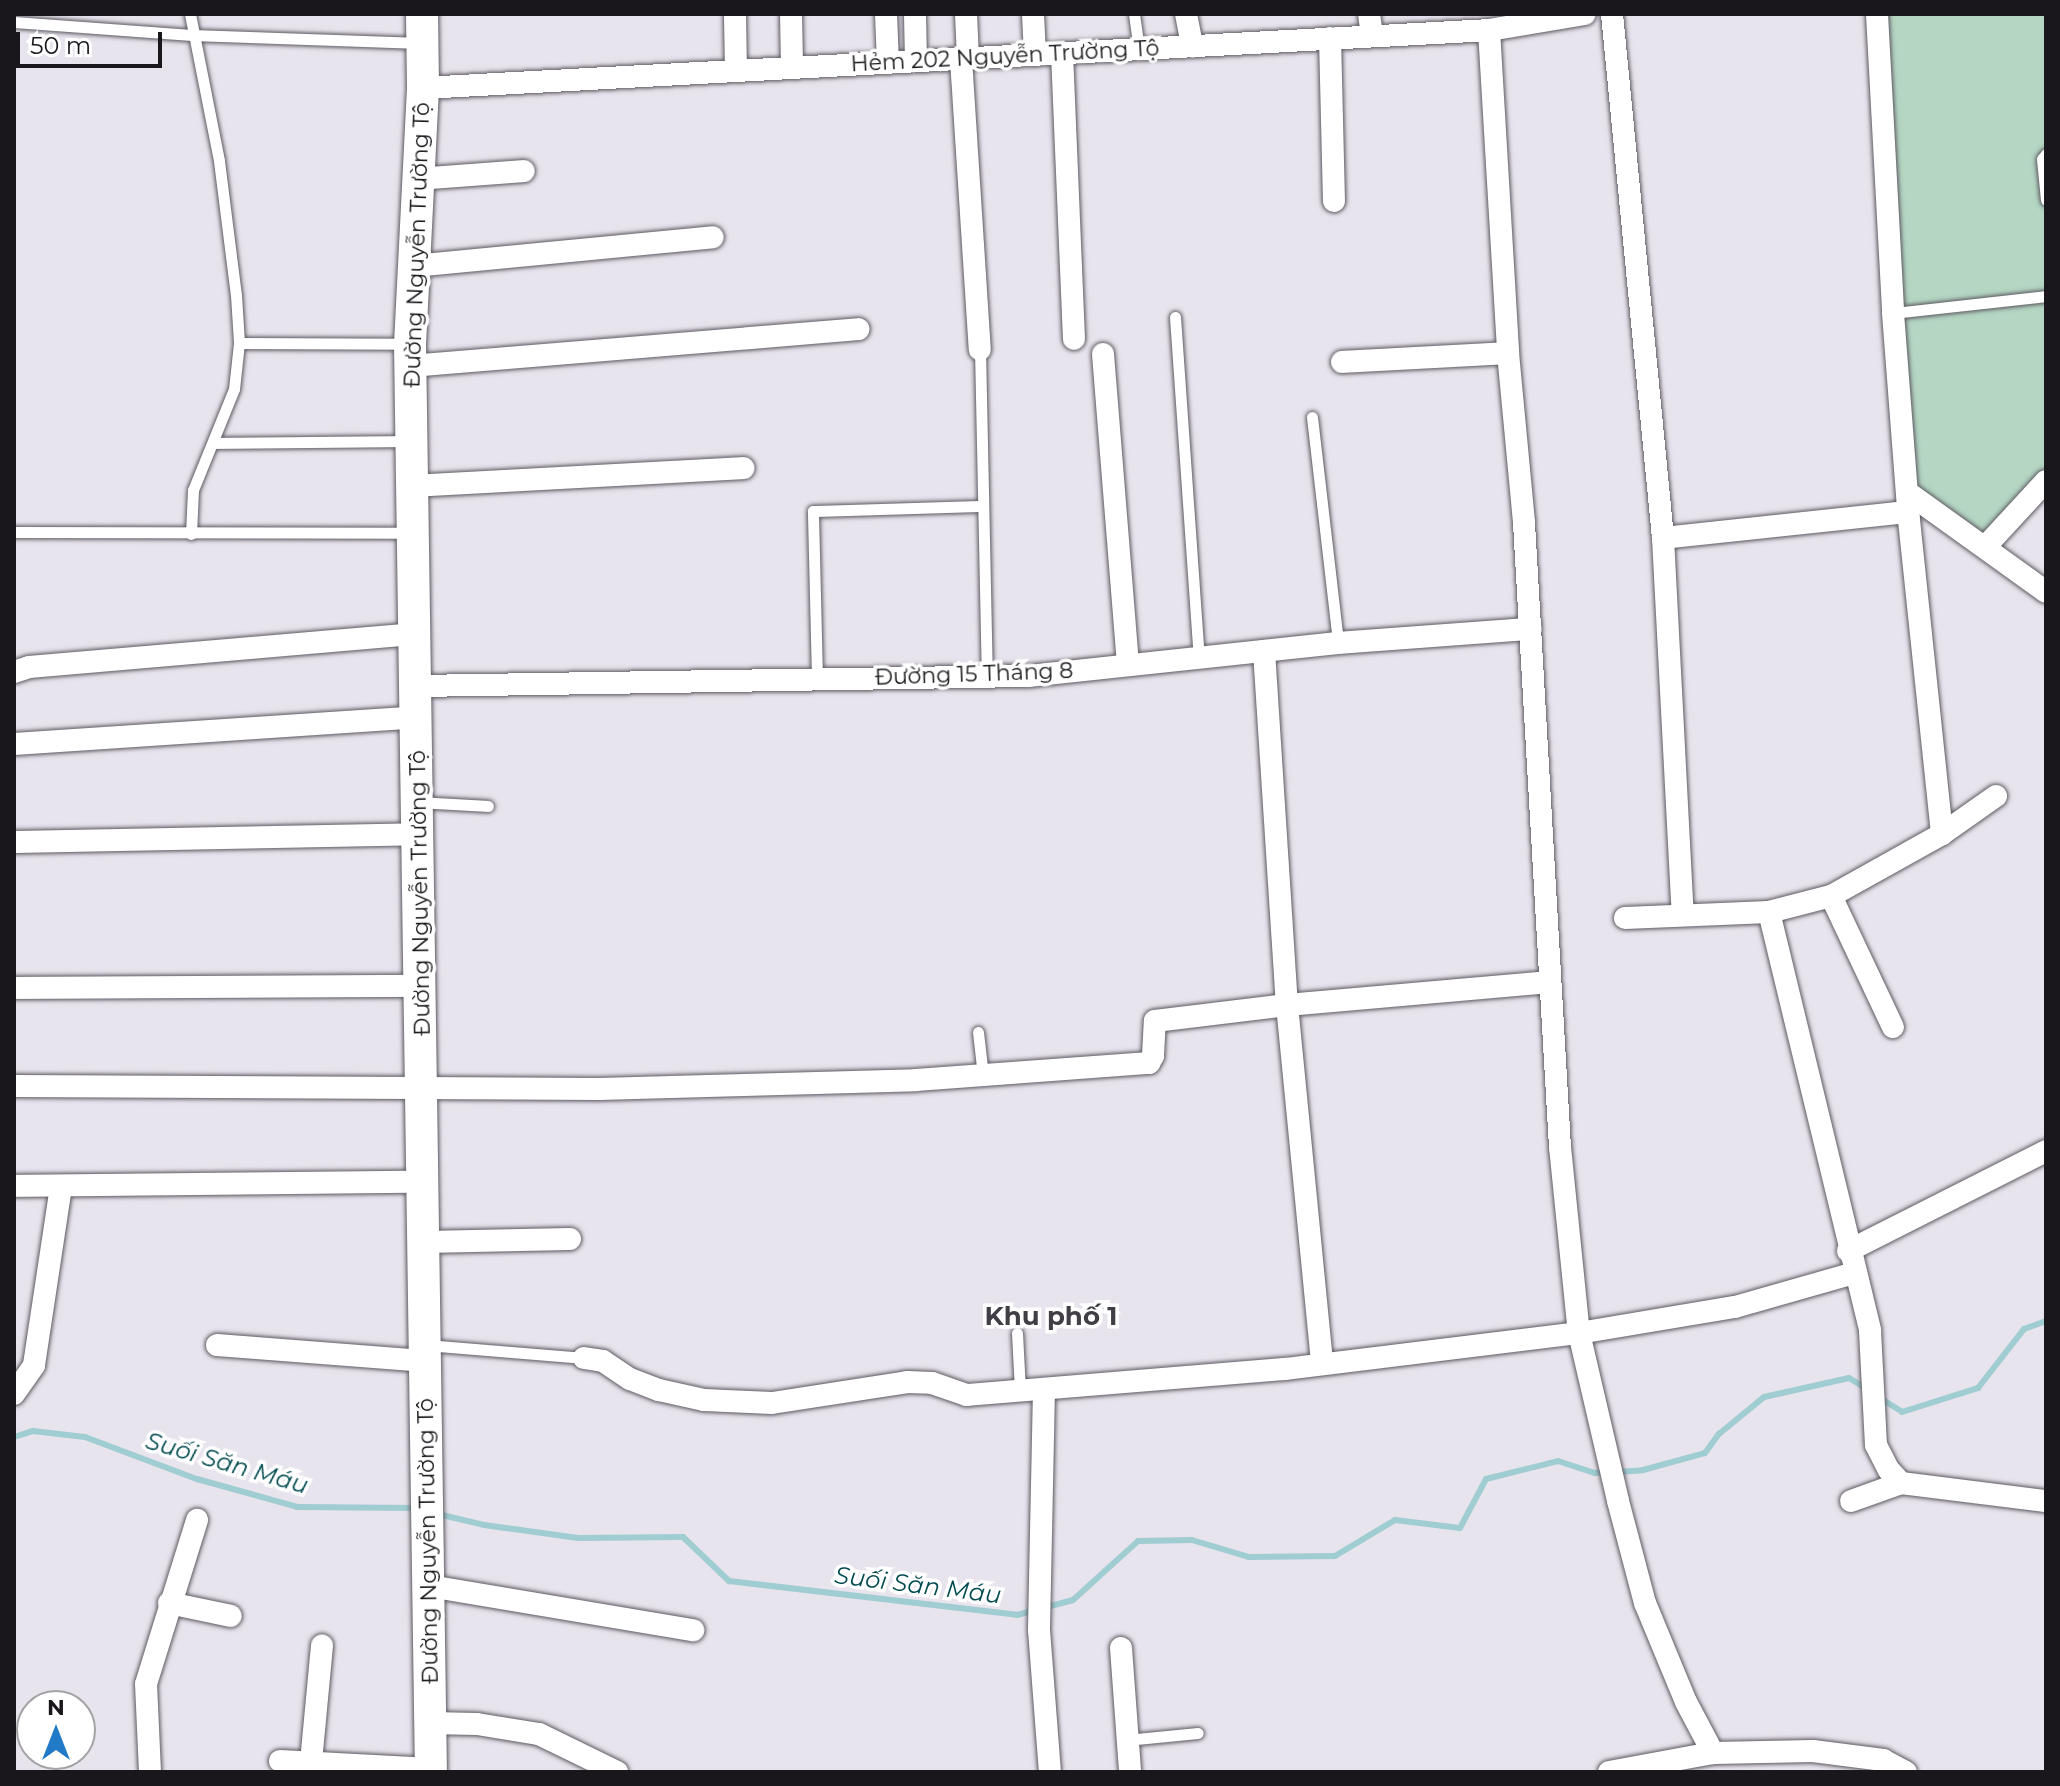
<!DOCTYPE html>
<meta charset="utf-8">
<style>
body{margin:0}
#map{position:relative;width:2060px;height:1786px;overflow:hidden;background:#e8e4ed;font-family:Montserrat,sans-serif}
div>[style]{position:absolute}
.green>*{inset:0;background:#b4d6c3}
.stream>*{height:6px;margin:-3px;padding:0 3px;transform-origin:3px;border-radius:3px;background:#9fcdd1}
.roads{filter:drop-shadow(0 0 2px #5e5a62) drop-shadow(0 0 2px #5e5a62)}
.lane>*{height:11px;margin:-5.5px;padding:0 5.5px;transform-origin:5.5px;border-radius:5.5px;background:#fff}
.street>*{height:22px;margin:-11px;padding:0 11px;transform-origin:11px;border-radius:11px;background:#fff}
.secondary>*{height:32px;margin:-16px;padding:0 16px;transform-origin:16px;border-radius:16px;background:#fff}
span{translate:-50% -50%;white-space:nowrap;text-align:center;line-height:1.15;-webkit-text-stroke:7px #fff;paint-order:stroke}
.street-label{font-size:22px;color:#19171b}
.water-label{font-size:24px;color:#024b50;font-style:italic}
.quarter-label{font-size:26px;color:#413e45;font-weight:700}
.frame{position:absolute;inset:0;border:16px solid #19171b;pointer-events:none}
.north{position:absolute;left:16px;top:1690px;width:80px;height:80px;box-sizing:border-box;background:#fff;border:2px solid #a3a2a4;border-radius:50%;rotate:0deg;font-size:22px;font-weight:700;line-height:32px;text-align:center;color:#19171b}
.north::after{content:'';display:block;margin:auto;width:28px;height:36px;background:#217ac7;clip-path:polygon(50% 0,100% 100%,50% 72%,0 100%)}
.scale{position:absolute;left:16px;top:32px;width:146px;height:36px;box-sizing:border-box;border:4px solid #19171b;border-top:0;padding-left:10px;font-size:24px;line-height:28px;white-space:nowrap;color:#19171b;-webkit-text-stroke:6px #fff;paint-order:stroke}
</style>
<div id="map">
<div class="green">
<i style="clip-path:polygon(1884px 14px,2046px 14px,2046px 471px,1985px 537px,1914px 488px)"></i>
</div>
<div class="stream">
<i style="left:1880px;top:1398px;width:26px;rotate:32deg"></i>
<i style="left:1902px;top:1412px;width:80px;rotate:-17.5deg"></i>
<i style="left:1978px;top:1388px;width:75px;rotate:-52.1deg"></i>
<i style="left:2024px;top:1329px;width:23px;rotate:-20deg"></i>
<i style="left:14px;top:1437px;width:20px;rotate:-18deg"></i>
<i style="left:33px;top:1431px;width:52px;rotate:6.6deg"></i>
<i style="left:85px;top:1437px;width:120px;rotate:20.6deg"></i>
<i style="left:197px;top:1479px;width:104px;rotate:15.6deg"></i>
<i style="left:297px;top:1507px;width:118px;rotate:0.5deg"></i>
<i style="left:1617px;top:1472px;width:26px;rotate:-4deg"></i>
<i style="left:1643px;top:1470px;width:64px;rotate:-15.3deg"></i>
<i style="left:1705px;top:1453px;width:24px;rotate:-54deg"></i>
<i style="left:1719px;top:1434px;width:58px;rotate:-39.4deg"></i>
<i style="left:1764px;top:1397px;width:87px;rotate:-12.6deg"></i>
<i style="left:1849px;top:1378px;width:21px;rotate:31deg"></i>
<i style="left:438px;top:1514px;width:47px;rotate:13.4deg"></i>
<i style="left:484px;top:1525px;width:95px;rotate:7.9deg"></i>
<i style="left:578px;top:1538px;width:105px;rotate:-0.5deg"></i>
<i style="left:683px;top:1537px;width:64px;rotate:43.7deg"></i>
<i style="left:729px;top:1581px;width:290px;rotate:6.7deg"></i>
<i style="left:1017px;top:1615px;width:58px;rotate:-15deg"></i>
<i style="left:1073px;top:1600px;width:88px;rotate:-42.2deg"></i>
<i style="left:1138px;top:1541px;width:54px;rotate:-1.1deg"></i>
<i style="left:1192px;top:1540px;width:59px;rotate:16.6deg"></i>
<i style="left:1249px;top:1557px;width:86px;rotate:-0.7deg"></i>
<i style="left:1335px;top:1556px;width:70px;rotate:-31deg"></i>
<i style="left:1395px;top:1520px;width:65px;rotate:7deg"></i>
<i style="left:1460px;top:1528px;width:55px;rotate:-62deg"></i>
<i style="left:1486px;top:1479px;width:74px;rotate:-14deg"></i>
<i style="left:1558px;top:1461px;width:39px;rotate:18deg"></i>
<i style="left:1595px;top:1473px;width:11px;rotate:-5deg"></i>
</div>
<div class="roads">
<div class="lane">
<i style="left:190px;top:14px;width:150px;rotate:78.8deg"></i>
<i style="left:219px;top:161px;width:135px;rotate:82.8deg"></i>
<i style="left:236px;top:295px;width:48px;rotate:86.4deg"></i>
<i style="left:239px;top:343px;width:46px;rotate:96.2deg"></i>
<i style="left:234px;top:389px;width:109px;rotate:112.1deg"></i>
<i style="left:193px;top:490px;width:44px;rotate:92.6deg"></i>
<i style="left:1134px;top:14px;width:34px;rotate:82deg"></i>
<i style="left:14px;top:22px;width:178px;rotate:4.2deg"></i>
<i style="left:192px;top:35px;width:229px;rotate:2deg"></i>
<i style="left:2046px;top:154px;width:6px;rotate:129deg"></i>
<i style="left:2042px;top:159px;width:41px;rotate:84.4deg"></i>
<i style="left:1893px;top:313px;width:154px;rotate:-6.3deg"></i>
<i style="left:1175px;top:317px;width:342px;rotate:86deg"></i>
<i style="left:239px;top:343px;width:166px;rotate:0.3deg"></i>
<i style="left:980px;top:349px;width:329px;rotate:88.8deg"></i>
<i style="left:1312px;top:417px;width:227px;rotate:83.4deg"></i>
<i style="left:214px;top:443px;width:193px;rotate:-0.6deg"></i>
<i style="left:14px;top:532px;width:395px;rotate:0.1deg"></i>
<i style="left:817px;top:678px;width:167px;rotate:-91.4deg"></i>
<i style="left:813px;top:511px;width:169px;rotate:-1.7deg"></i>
<i style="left:418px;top:802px;width:70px;rotate:3.3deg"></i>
<i style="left:978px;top:1032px;width:44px;rotate:83.5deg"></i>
<i style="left:1017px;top:1333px;width:58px;rotate:87deg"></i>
<i style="left:426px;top:1345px;width:159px;rotate:4.7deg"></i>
<i style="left:1126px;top:1740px;width:72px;rotate:-5.6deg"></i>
</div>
<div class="street">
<i style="left:735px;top:14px;width:57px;rotate:89deg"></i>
<i style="left:791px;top:14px;width:54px;rotate:88.9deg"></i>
<i style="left:886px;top:14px;width:49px;rotate:87.7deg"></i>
<i style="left:915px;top:14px;width:47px;rotate:88.8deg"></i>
<i style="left:966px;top:14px;width:44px;rotate:87.4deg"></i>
<i style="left:1033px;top:14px;width:41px;rotate:87.2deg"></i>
<i style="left:1186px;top:14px;width:33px;rotate:79deg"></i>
<i style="left:1369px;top:14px;width:22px;rotate:82deg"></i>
<i style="left:1612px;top:14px;width:526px;rotate:84.44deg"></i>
<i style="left:1663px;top:538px;width:377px;rotate:87deg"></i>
<i style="left:1877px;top:14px;width:299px;rotate:86.9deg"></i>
<i style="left:1893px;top:313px;width:208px;rotate:85.6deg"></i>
<i style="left:1909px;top:520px;width:316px;rotate:84deg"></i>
<i style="left:1489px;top:30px;width:324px;rotate:86.6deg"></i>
<i style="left:1508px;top:353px;width:171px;rotate:84.6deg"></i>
<i style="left:1524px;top:523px;width:625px;rotate:86.7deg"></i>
<i style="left:1560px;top:1147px;width:187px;rotate:84.2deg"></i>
<i style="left:1579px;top:1333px;width:172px;rotate:76.9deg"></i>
<i style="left:1618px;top:1501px;width:106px;rotate:75.2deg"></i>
<i style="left:1645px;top:1603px;width:107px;rotate:67.5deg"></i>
<i style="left:1686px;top:1702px;width:58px;rotate:62.1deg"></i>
<i style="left:1713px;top:1753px;width:100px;rotate:-1.1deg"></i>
<i style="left:1813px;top:1751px;width:71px;rotate:7.3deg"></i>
<i style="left:1883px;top:1760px;width:26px;rotate:28deg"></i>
<i style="left:1330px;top:38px;width:163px;rotate:88.6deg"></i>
<i style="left:1062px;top:53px;width:286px;rotate:87.6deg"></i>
<i style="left:961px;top:59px;width:291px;rotate:86.3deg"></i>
<i style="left:423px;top:88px;width:1068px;rotate:-3.11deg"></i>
<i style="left:1489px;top:30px;width:97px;rotate:-9.5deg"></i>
<i style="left:418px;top:179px;width:106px;rotate:-4.3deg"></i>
<i style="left:414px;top:266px;width:300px;rotate:-5.5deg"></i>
<i style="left:1103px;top:354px;width:312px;rotate:85.4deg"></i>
<i style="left:1342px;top:362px;width:166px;rotate:-3.1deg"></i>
<i style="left:410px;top:366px;width:450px;rotate:-4.7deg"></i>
<i style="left:413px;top:486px;width:331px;rotate:-3.1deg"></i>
<i style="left:1907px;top:492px;width:171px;rotate:35.7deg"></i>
<i style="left:1663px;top:538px;width:246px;rotate:-6.1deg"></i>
<i style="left:1986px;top:546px;width:88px;rotate:-47.3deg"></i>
<i style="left:1264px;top:651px;width:355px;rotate:86.3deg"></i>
<i style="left:1287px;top:1005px;width:360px;rotate:84.4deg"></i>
<i style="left:14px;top:672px;width:16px;rotate:-18deg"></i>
<i style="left:29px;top:667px;width:388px;rotate:-4.9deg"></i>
<i style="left:417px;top:686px;width:612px;rotate:-0.94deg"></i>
<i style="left:1029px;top:676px;width:311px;rotate:-6.1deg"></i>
<i style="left:1338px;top:643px;width:193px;rotate:-4.2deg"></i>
<i style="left:14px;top:744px;width:404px;rotate:-3.8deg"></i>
<i style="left:14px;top:842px;width:405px;rotate:-1.1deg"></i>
<i style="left:1831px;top:896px;width:145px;rotate:64.7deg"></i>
<i style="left:1769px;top:912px;width:431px;rotate:76.4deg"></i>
<i style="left:1870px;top:1331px;width:114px;rotate:87deg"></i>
<i style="left:1876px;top:1445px;width:28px;rotate:63deg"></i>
<i style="left:1889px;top:1470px;width:18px;rotate:47deg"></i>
<i style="left:1901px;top:1483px;width:146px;rotate:7.1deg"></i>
<i style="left:1625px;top:918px;width:144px;rotate:-2.4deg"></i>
<i style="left:1769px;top:912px;width:64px;rotate:-14.5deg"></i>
<i style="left:1831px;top:896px;width:127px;rotate:-29.2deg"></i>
<i style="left:1942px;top:834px;width:66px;rotate:-35.1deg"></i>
<i style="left:14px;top:988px;width:407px;rotate:-0.3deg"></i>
<i style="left:14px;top:1086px;width:585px;rotate:0.29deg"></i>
<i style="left:599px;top:1089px;width:317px;rotate:-1.6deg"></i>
<i style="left:916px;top:1080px;width:234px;rotate:-4.2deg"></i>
<i style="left:1149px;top:1063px;width:8px;rotate:-60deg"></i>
<i style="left:1153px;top:1056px;width:35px;rotate:-87deg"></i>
<i style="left:1155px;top:1021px;width:133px;rotate:-6.9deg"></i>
<i style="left:1287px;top:1005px;width:264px;rotate:-5deg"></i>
<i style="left:14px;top:1186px;width:410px;rotate:-0.6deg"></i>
<i style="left:424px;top:1242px;width:146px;rotate:-1.2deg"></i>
<i style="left:1848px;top:1251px;width:222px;rotate:-26.8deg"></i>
<i style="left:217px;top:1345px;width:210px;rotate:4.4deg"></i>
<i style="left:584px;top:1358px;width:19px;rotate:9deg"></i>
<i style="left:603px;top:1361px;width:32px;rotate:34deg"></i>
<i style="left:630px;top:1379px;width:31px;rotate:21deg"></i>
<i style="left:659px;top:1390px;width:46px;rotate:12.5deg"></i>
<i style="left:704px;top:1400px;width:68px;rotate:2.5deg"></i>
<i style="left:772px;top:1403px;width:137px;rotate:-8.8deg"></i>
<i style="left:907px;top:1382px;width:25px;rotate:2deg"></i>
<i style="left:932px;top:1383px;width:37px;rotate:19deg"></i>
<i style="left:967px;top:1395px;width:319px;rotate:-4.7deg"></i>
<i style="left:1285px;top:1369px;width:296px;rotate:-7deg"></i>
<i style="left:1579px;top:1333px;width:158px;rotate:-9.5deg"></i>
<i style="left:1735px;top:1307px;width:124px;rotate:-15.9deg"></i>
<i style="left:1044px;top:1389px;width:241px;rotate:91.2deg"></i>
<i style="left:1039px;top:1630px;width:142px;rotate:85.6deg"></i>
<i style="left:14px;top:1394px;width:35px;rotate:-55deg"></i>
<i style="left:34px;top:1365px;width:181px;rotate:-81.4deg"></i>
<i style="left:1851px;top:1501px;width:53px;rotate:-19.8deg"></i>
<i style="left:429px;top:1586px;width:268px;rotate:9.5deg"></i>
<i style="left:169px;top:1603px;width:63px;rotate:11.8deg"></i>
<i style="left:1121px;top:1648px;width:124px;rotate:85.8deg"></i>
<i style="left:430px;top:1723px;width:47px;rotate:1.2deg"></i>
<i style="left:477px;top:1724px;width:63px;rotate:9.2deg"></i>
<i style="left:539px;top:1734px;width:87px;rotate:26deg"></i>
<i style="left:280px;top:1761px;width:151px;rotate:3deg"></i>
<i style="left:311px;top:1762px;width:117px;rotate:-84.6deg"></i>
<i style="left:150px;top:1772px;width:88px;rotate:-92.6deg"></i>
<i style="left:146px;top:1684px;width:172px;rotate:-72.7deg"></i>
<i style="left:1609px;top:1772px;width:106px;rotate:-10.4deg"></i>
</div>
<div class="secondary">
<i style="left:422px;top:14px;width:74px;rotate:89.2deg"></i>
<i style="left:423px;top:88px;width:256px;rotate:92.9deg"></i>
<i style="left:410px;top:344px;width:1428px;rotate:89.16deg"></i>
</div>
</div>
<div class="street-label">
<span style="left:1005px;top:56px;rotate:-3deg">Hẻm 202 Nguyễn Trường Tộ</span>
<span style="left:417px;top:245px;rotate:-88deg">Đường Nguyễn Trường Tộ</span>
<span style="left:974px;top:674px;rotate:-2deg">Đường 15 Tháng 8</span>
<span style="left:420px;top:893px;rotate:-91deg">Đường Nguyễn Trường Tộ</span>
<span style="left:428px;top:1541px;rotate:-91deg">Đường Nguyễn Trường Tộ</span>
</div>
<div class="water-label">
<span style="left:227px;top:1463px;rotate:16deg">Suối Săn Máu</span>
<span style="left:918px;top:1585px;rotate:7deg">Suối Săn Máu</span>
</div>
<div class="quarter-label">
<span style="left:1051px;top:1317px">Khu phố 1</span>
</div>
<div class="frame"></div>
<div class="north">N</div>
<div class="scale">50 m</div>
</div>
